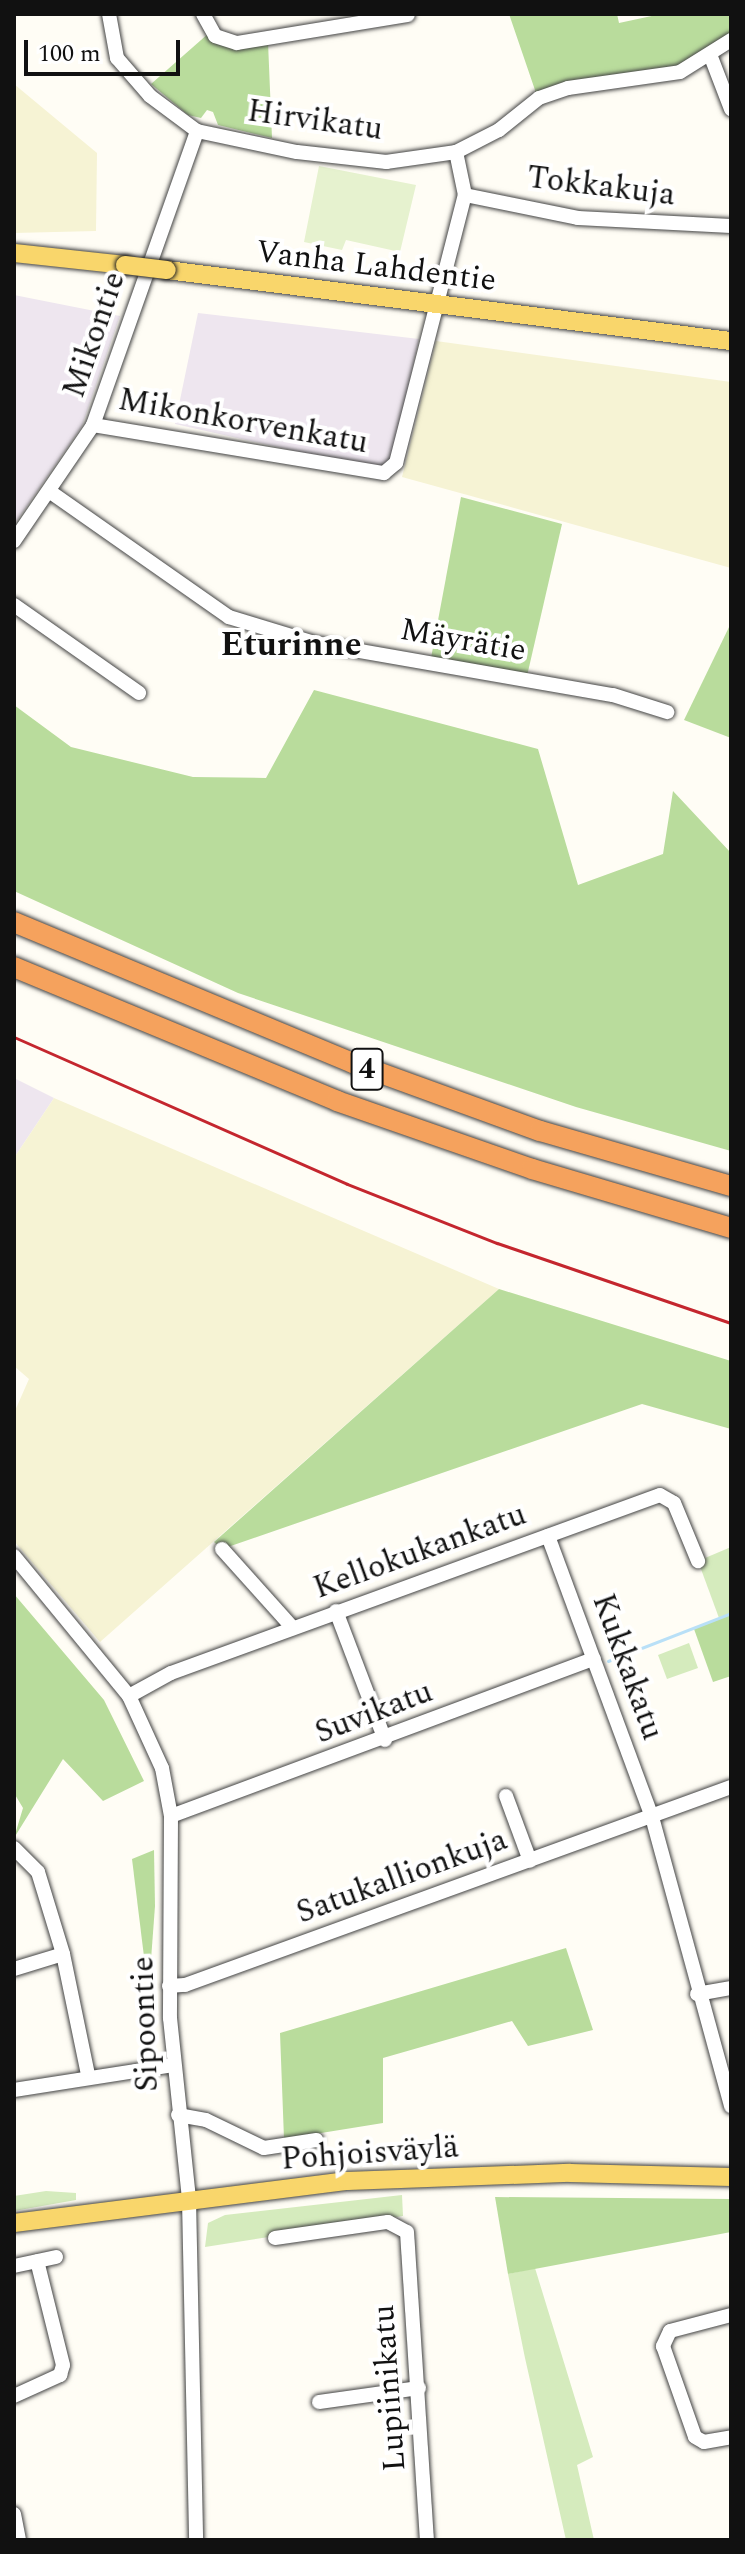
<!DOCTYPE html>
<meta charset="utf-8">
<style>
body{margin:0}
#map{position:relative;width:745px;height:2554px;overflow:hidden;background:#fffdf5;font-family:Spectral,serif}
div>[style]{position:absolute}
.industrial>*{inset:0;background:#eee6ef}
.farmland>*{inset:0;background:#f6f3d4}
.green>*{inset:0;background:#d5ebbd}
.forest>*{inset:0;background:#b9dc9c}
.pitch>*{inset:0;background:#e6f2cf}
.stream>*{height:3px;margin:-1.5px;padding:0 1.5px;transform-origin:1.5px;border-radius:1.5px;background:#b9e0f7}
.roads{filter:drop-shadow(0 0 2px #444) drop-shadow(0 0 2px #444)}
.minor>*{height:14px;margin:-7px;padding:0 7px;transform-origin:7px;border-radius:7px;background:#fff}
.major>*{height:18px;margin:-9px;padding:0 9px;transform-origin:9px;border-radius:9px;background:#f9d66b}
.highway>*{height:20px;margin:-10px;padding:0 10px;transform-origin:10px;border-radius:10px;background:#f5a25d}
.rail>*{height:3px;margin:-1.5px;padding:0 1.5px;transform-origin:1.5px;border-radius:1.5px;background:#c4262e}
.bridges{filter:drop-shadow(0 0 2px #222) drop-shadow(0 0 2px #222)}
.major-bridge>*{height:18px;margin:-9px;padding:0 9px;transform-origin:9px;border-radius:9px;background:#f9d66b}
span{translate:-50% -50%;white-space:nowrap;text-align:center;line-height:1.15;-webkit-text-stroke:8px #fff;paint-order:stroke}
.shield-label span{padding:2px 6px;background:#fff;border:2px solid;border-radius:6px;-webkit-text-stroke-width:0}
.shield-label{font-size:30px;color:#111;font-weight:700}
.street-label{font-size:32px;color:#111}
.neighbourhood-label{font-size:34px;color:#111;font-weight:700}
.frame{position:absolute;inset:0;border:16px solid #111;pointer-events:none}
.scale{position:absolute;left:24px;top:40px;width:156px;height:36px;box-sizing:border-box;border:4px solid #111;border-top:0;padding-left:10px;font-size:24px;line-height:28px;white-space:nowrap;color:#111;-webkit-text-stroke:6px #fff;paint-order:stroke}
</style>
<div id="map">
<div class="industrial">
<i style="clip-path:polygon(14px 295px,120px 316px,82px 426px,14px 525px)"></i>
<i style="clip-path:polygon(198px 313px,419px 339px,392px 461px,380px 470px,175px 424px)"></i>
<i style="clip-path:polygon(14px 1078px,54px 1098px,14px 1158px)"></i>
</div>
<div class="farmland">
<i style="clip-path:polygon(14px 84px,97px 153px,96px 231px,14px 233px)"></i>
<i style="clip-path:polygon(436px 341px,731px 382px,731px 568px,402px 477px)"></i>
<i style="clip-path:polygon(54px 1098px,499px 1289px,100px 1642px,14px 1541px,14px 1413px,29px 1379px,14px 1366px,14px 1158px)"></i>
</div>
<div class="green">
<i style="clip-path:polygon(731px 1547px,731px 1613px,719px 1618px,698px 1561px)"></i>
<i style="clip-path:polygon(689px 1643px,698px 1668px,667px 1679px,658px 1655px)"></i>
<i style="clip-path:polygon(46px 2191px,76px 2193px,76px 2200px,14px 2211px,14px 2196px)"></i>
<i style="clip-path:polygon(402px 2195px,403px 2216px,205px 2247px,208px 2223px,225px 2215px)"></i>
<i style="clip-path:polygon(535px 2268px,593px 2457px,577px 2465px,594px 2540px,566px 2540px,525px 2358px,508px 2274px)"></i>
</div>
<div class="forest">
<i style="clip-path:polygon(509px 14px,617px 14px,619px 23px,661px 14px,731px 14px,731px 33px,708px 54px,676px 67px,536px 93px)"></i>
<i style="clip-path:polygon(209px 33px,268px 42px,272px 138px,218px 125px,213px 112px,207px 110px,201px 118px,188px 115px,151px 84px)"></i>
<i style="clip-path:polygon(461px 497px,562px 524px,527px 676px,431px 658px)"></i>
<i style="clip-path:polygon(731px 623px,731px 738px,684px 720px)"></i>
<i style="clip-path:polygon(314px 690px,538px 749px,578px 885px,663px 854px,673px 791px,731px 853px,731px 1151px,576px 1107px,238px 993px,14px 891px,14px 705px,71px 747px,193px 777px,266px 778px)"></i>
<i style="clip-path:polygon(499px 1289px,731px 1361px,731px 1429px,642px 1404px,222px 1549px,214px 1542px)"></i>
<i style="clip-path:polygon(14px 1594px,104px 1700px,144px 1781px,103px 1801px,63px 1759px,14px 1838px,23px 1808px,14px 1793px)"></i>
<i style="clip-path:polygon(731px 1613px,731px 1676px,713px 1682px,694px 1629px)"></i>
<i style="clip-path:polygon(154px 1850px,155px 1906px,150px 1973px,146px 1973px,132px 1859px)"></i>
<i style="clip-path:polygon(566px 1948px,593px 2030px,528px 2046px,512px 2021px,383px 2058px,383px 2123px,284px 2139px,280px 2033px)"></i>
<i style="clip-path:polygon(495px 2197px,731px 2199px,731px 2232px,508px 2274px)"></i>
</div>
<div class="pitch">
<i style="clip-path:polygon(319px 166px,416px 185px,400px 252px,346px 240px,342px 250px,304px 242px)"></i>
</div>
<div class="stream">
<i style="left:608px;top:1661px;width:132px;rotate:-21.3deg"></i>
</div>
<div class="roads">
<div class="minor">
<i style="left:109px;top:14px;width:45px;rotate:79.7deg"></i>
<i style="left:117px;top:58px;width:50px;rotate:49deg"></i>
<i style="left:150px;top:96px;width:59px;rotate:36.7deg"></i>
<i style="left:197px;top:131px;width:102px;rotate:11.9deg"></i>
<i style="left:297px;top:152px;width:90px;rotate:6.4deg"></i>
<i style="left:386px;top:162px;width:71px;rotate:-8.1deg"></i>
<i style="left:456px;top:152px;width:48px;rotate:-27.1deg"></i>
<i style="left:499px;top:130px;width:51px;rotate:-38.7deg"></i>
<i style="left:539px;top:98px;width:31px;rotate:-19deg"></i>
<i style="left:568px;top:88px;width:113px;rotate:-8.1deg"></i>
<i style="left:680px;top:72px;width:60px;rotate:-32.1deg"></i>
<i style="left:203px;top:14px;width:25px;rotate:61deg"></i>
<i style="left:215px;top:36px;width:23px;rotate:18deg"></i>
<i style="left:237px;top:43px;width:173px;rotate:-9.3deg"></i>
<i style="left:711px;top:57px;width:56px;rotate:69deg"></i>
<i style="left:465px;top:195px;width:115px;rotate:11.5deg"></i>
<i style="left:578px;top:218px;width:153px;rotate:3deg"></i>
<i style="left:93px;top:425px;width:295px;rotate:9.4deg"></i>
<i style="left:384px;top:473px;width:16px;rotate:-40deg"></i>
<i style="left:396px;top:463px;width:277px;rotate:-75.6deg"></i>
<i style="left:465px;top:195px;width:44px;rotate:-101.8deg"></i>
<i style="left:49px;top:491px;width:220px;rotate:35deg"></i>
<i style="left:229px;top:617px;width:89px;rotate:17deg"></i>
<i style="left:314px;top:643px;width:303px;rotate:9.9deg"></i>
<i style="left:613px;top:695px;width:57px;rotate:17.5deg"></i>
<i style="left:14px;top:541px;width:140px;rotate:-55.7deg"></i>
<i style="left:93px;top:425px;width:312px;rotate:-70.5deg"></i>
<i style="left:14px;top:605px;width:153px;rotate:35.1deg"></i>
<i style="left:548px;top:1536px;width:300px;rotate:69.7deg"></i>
<i style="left:652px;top:1817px;width:300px;rotate:74.7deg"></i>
<i style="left:222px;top:1549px;width:106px;rotate:48.1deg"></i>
<i style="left:14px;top:1556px;width:181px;rotate:50.6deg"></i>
<i style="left:129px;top:1696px;width:79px;rotate:65.4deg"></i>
<i style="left:162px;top:1768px;width:49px;rotate:79.4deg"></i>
<i style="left:171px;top:1816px;width:202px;rotate:90.3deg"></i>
<i style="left:170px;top:2018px;width:183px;rotate:84deg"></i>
<i style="left:189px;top:2200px;width:340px;rotate:88.8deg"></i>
<i style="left:336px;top:1611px;width:138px;rotate:69.2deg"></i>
<i style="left:129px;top:1696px;width:48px;rotate:-28.7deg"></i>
<i style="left:171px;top:1673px;width:520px;rotate:-20deg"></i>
<i style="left:660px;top:1495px;width:16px;rotate:30deg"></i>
<i style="left:674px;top:1503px;width:63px;rotate:67.5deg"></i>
<i style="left:506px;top:1796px;width:69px;rotate:69.7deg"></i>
<i style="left:171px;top:1816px;width:451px;rotate:-20.4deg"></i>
<i style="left:14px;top:1848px;width:34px;rotate:45deg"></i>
<i style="left:38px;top:1872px;width:86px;rotate:73deg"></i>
<i style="left:63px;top:1954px;width:124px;rotate:78.3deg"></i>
<i style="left:14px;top:1969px;width:51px;rotate:-17deg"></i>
<i style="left:169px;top:1986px;width:16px;rotate:-4deg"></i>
<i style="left:185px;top:1985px;width:581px;rotate:-19.93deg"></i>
<i style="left:697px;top:1994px;width:35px;rotate:-10deg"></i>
<i style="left:14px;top:2090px;width:161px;rotate:-8.9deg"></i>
<i style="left:178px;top:2115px;width:28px;rotate:10deg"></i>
<i style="left:206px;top:2120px;width:64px;rotate:25.8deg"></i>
<i style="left:264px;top:2148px;width:53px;rotate:-8.7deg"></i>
<i style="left:275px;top:2238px;width:114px;rotate:-8.1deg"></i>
<i style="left:388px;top:2222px;width:21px;rotate:28deg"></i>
<i style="left:407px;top:2232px;width:309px;rotate:86.3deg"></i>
<i style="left:14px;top:2266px;width:43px;rotate:-12.1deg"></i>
<i style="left:731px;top:2315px;width:63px;rotate:165.3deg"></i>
<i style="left:670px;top:2331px;width:17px;rotate:115deg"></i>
<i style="left:663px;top:2346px;width:96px;rotate:70.6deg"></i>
<i style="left:695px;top:2437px;width:10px;rotate:29deg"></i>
<i style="left:704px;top:2442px;width:27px;rotate:-10deg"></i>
<i style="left:14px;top:2396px;width:51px;rotate:-24.5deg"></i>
<i style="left:60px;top:2375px;width:10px;rotate:-73deg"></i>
<i style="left:63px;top:2365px;width:107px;rotate:-104deg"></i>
<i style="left:319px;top:2402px;width:101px;rotate:-8deg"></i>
<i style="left:14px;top:2514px;width:26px;rotate:79deg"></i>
</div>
<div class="major">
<i style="left:14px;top:253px;width:112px;rotate:6.2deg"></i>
<i style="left:167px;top:270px;width:568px;rotate:7.18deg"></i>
<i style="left:14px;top:2223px;width:336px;rotate:-7.2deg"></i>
<i style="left:347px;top:2181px;width:223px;rotate:-2.1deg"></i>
<i style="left:570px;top:2173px;width:161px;rotate:1.4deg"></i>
</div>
<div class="highway">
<i style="left:14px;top:922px;width:367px;rotate:22.6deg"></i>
<i style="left:353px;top:1063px;width:199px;rotate:20deg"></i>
<i style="left:540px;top:1131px;width:199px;rotate:16.1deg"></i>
<i style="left:14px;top:967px;width:350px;rotate:22.5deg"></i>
<i style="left:337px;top:1101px;width:207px;rotate:19.2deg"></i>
<i style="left:532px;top:1169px;width:208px;rotate:16.5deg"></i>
</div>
</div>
<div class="rail">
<i style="left:14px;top:1037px;width:364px;rotate:23.8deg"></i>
<i style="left:347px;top:1184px;width:161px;rotate:21.5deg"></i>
<i style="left:497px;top:1243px;width:247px;rotate:18.9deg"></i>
</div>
<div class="bridges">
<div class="major-bridge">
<i style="left:125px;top:265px;width:42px;rotate:6.8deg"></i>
</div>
</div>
<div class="shield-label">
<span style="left:367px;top:1069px">4</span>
</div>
<div class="street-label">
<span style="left:315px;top:121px;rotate:8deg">Hirvikatu</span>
<span style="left:601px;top:187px;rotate:7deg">Tokkakuja</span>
<span style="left:376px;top:267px;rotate:7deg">Vanha Lahdentie</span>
<span style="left:95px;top:335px;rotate:-71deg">Mikontie</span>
<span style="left:243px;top:422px;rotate:10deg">Mikonkorvenkatu</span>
<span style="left:463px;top:641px;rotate:10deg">Mäyrätie</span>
<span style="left:420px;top:1552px;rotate:-20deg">Kellokukankatu</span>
<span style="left:627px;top:1667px;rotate:70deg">Kukkakatu</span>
<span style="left:374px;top:1713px;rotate:-21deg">Suvikatu</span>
<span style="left:402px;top:1877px;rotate:-20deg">Satukallionkuja</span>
<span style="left:146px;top:2024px;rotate:-92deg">Sipoontie</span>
<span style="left:370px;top:2154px;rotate:-4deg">Pohjoisväylä</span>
<span style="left:390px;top:2388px;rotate:-94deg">Lupiinikatu</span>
</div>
<div class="neighbourhood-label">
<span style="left:291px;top:646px">Eturinne</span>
</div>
<div class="frame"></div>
<div class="scale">100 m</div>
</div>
